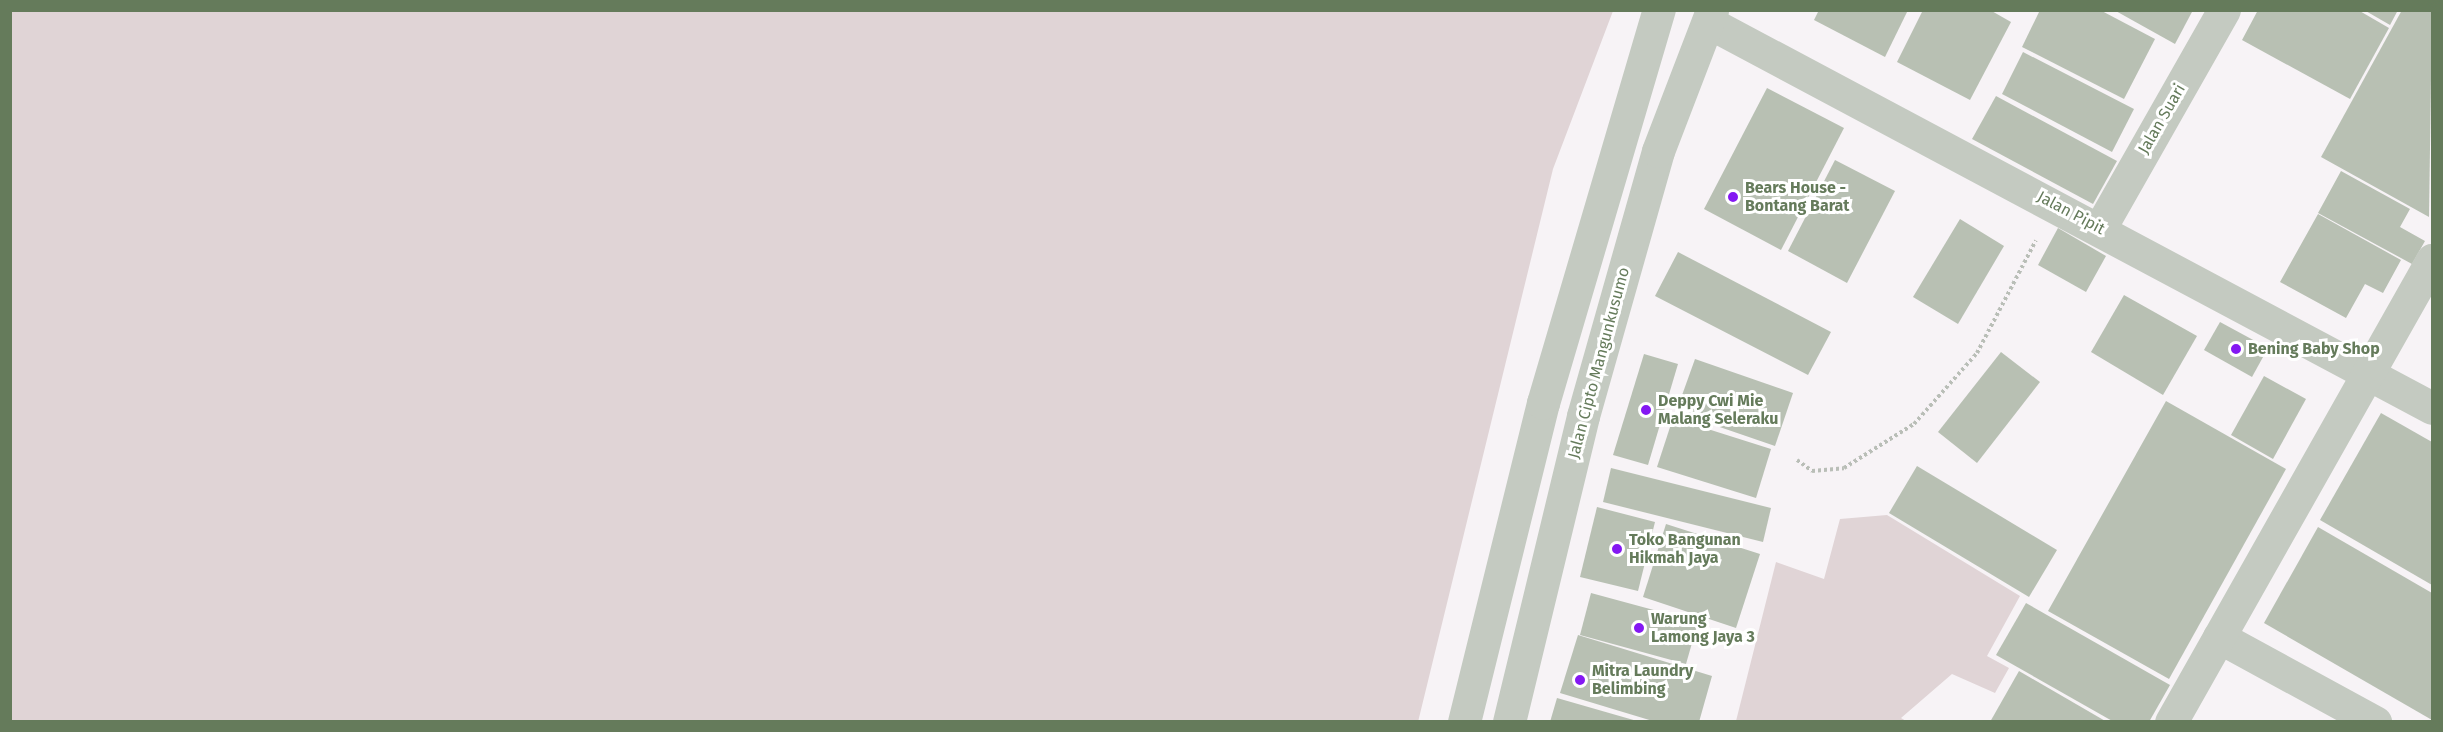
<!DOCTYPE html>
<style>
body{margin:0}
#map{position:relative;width:2443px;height:732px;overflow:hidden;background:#f7f3f6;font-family:"Fira Sans",sans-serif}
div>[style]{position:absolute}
.green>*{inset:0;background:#e0d4d6}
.building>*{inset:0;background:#b8c0b3}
.path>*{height:4px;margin-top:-2px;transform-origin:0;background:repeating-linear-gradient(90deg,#b9beb7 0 3px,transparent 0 6px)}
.minor>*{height:33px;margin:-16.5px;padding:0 16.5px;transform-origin:16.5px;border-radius:16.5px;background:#c4cac1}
.dots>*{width:16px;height:16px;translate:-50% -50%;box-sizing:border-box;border:3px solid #fff;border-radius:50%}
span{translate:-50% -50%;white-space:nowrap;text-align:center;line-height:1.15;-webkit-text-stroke:6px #fff;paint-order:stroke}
.street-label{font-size:16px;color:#657b5b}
.poi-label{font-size:16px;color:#657b5b;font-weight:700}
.left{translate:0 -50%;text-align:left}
.frame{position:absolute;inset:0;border:12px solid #657b5b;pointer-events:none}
</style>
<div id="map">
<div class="green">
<i style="clip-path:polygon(10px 11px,11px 10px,1613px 11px,1553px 169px,1418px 722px,11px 721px)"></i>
<i style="clip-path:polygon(1887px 515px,2020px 596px,1987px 656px,2009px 668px,1995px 693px,1952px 674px,1901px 718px,1906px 721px,1736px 721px,1776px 562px,1824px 579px,1840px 519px)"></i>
</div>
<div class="building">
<i style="clip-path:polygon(1819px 10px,1908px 10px,1885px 57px,1814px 20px)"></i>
<i style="clip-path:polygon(1923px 10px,1990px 10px,2011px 22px,1970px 100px,1897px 62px)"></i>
<i style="clip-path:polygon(2040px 10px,2100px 10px,2155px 39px,2124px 99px,2022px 47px)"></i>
<i style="clip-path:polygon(2114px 10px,2193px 10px,2175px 44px)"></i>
<i style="clip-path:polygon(2258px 10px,2358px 10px,2389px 28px,2350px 99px,2242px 40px)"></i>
<i style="clip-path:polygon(2364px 10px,2398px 10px,2390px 25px)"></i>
<i style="clip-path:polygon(2402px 10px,2432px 10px,2429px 217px,2321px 157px)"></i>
<i style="clip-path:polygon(2023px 52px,2134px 109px,2112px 152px,2002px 94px)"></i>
<i style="clip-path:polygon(1767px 88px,1844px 128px,1781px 250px,1704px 209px)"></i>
<i style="clip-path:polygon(1996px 96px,2117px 161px,2093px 204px,1972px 139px)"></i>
<i style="clip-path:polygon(1835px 160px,1895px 191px,1847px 283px,1788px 251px)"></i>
<i style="clip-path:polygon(2341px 171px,2410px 209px,2400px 227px,2425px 241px,2412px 264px,2318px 213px)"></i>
<i style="clip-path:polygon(2318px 214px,2401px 260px,2383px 293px,2365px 284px,2346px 318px,2280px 282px)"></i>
<i style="clip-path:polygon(1960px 219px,2004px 246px,1958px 324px,1913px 297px)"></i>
<i style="clip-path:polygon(2058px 228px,2106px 256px,2086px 292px,2038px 265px)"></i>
<i style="clip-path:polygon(1678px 252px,1831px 332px,1808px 375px,1655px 296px)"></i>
<i style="clip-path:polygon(2124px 295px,2197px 336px,2163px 395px,2091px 352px)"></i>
<i style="clip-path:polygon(2220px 322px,2268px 348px,2252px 377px,2204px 350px)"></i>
<i style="clip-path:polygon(2001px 352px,2040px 382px,1977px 463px,1938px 432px)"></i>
<i style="clip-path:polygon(1644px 354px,1678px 364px,1648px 465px,1613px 455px)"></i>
<i style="clip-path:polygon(1695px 359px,1793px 393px,1775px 446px,1676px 412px)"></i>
<i style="clip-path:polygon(2264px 376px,2306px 399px,2273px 459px,2231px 435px)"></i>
<i style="clip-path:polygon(2166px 401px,2286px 469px,2169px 679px,2048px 611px)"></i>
<i style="clip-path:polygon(2381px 413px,2432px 442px,2432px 585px,2320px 520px)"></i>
<i style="clip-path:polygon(1673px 418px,1771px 449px,1756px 498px,1657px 467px)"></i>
<i style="clip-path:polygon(1917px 466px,2057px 550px,2029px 597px,1889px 513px)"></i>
<i style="clip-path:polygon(1611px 468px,1771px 508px,1763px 542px,1603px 502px)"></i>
<i style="clip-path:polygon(1597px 507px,1655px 522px,1638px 591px,1580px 577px)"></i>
<i style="clip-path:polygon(1666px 524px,1760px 554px,1736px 628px,1643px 597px)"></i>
<i style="clip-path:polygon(2318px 527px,2432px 593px,2432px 720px,2264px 623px)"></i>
<i style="clip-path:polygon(1591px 593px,1698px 622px,1686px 664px,1580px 635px)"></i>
<i style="clip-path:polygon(2026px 603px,2170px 685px,2149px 722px,2114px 722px,1996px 655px)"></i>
<i style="clip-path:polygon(1578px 635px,1712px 676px,1699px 722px,1656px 722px,1560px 693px)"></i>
<i style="clip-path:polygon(2019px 671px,2107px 722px,1990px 722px)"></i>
<i style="clip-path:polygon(1557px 698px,1637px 721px,1637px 722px,1550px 722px)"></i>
</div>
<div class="path">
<i style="left:1797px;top:460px;width:19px;rotate:36deg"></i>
<i style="left:1812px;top:471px;width:32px;rotate:-5deg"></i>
<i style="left:1844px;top:468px;width:83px;rotate:-32.2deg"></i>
<i style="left:1914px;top:424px;width:95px;rotate:-48.4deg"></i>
<i style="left:1977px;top:353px;width:127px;rotate:-62.4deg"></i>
</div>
<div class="minor">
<i style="left:1708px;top:22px;width:820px;rotate:28.06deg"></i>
<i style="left:2100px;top:228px;width:251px;rotate:-60.4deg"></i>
<i style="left:2219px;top:637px;width:178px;rotate:28.6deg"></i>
<i style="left:1464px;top:722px;width:329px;rotate:-76.1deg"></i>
<i style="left:1543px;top:403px;width:410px;rotate:-73.6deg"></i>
<i style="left:1509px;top:722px;width:315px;rotate:-76.4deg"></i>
<i style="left:1583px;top:416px;width:275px;rotate:-74.2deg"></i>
<i style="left:1658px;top:151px;width:151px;rotate:-69deg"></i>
<i style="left:2171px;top:722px;width:531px;rotate:-60.54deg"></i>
</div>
<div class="dots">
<i style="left:1733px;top:197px;background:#8418f2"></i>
<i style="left:2236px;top:349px;background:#8418f2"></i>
<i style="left:1646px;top:410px;background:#8418f2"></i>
<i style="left:1617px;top:549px;background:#8418f2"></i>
<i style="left:1639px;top:628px;background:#8418f2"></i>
<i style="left:1580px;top:680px;background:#8418f2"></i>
</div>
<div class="street-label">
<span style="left:2162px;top:119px;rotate:-60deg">Jalan Suari</span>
<span style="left:2071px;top:213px;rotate:28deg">Jalan Pipit</span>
<span style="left:1599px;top:363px;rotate:-75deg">Jalan Cipto Mangunkusumo</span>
</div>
<div class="poi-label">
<span class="left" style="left:1745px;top:197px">Bears House -<br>Bontang Barat</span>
<span class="left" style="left:2248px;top:349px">Bening Baby Shop</span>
<span class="left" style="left:1658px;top:410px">Deppy Cwi Mie<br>Malang Seleraku</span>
<span class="left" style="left:1629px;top:549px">Toko Bangunan<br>Hikmah Jaya</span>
<span class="left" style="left:1651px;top:628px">Warung<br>Lamong Jaya 3</span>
<span class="left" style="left:1592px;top:680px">Mitra Laundry<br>Belimbing</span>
</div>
<div class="frame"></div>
</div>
